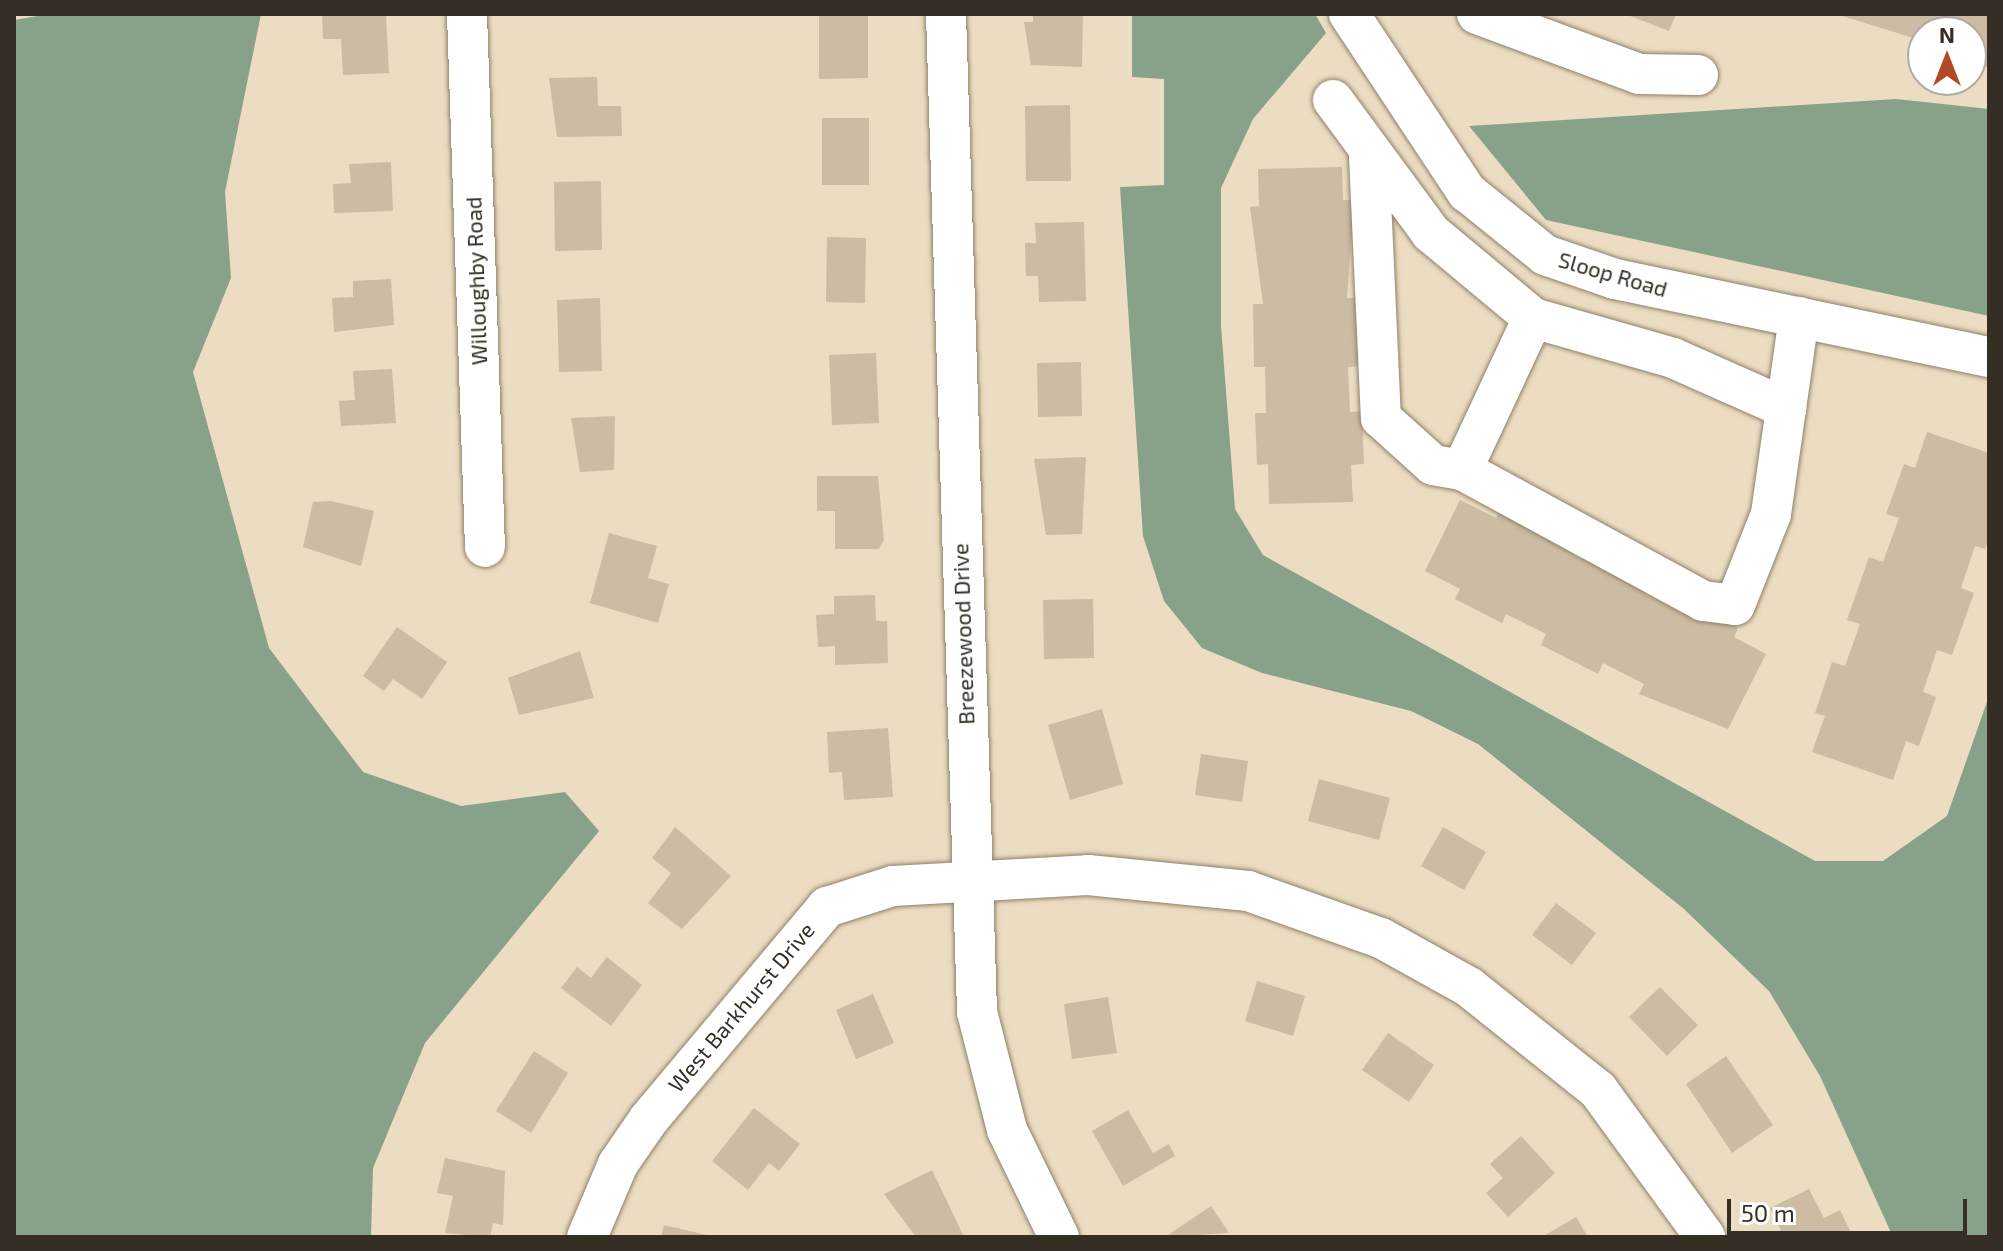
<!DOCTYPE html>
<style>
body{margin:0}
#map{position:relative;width:2003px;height:1251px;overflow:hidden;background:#ebdcc2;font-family:"Exo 2",sans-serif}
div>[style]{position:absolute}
.forest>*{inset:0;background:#88a289}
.building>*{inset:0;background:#cbbca3}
.roads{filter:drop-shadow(0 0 2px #8e8169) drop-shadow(0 0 2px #8e8169)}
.minor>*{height:40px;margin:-20px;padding:0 20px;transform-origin:20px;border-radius:20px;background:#fff}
span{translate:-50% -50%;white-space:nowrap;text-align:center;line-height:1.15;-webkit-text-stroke:7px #fff;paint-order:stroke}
.street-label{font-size:22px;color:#342e24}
.frame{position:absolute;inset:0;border:16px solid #342e24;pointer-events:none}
.north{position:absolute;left:1907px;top:16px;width:80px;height:80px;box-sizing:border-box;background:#fff;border:2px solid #aeaba7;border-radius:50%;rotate:0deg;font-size:22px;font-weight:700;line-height:32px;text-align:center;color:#342e24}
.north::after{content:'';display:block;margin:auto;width:28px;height:36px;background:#b14a26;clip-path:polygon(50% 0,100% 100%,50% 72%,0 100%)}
.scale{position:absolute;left:1727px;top:1199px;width:240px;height:36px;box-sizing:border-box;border:4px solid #342e24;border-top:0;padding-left:10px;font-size:24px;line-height:28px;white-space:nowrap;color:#342e24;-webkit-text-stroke:6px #fff;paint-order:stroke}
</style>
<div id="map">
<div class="forest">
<i style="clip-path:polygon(50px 14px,261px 14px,225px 192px,231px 278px,193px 372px,269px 648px,363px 772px,461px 806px,565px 792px,599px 831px,425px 1043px,373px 1168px,371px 1237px,14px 1237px,14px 20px)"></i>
<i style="clip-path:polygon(1132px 14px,1315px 14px,1326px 33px,1253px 119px,1221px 188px,1221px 326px,1235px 509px,1263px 555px,1815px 861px,1883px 861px,1947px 816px,1989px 696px,1989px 1237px,1893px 1237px,1820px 1076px,1769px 991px,1684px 909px,1478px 744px,1411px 711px,1262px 673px,1202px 648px,1164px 601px,1143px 536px,1120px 187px,1164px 185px,1164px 79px,1132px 77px)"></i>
<i style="clip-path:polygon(1896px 99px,1989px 109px,1989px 316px,1546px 220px,1469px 126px)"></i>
</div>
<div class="building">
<i style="clip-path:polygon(322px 14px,386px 15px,389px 73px,343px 75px,341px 39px,323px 39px)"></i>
<i style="clip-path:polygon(819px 14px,868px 14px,868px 78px,819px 79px)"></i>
<i style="clip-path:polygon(1033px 14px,1083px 14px,1082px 67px,1031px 65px,1024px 22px,1033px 22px)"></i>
<i style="clip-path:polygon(1625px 14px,1676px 14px,1669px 31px)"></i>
<i style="clip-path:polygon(1836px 14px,1989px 14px,1989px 68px,1975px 62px,1971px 73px,1971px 32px,1923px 32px,1923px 41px)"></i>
<i style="clip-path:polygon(597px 77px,598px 106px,621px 106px,622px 136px,557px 137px,549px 78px)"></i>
<i style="clip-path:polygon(1070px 105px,1071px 181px,1026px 181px,1025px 106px)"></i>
<i style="clip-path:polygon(822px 118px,869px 118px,869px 185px,822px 185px)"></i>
<i style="clip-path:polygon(391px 162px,393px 211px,334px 213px,333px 184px,351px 183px,349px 164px)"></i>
<i style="clip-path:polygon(1342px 167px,1343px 200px,1354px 200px,1347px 298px,1359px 298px,1361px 366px,1348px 367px,1350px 412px,1362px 411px,1364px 464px,1351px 465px,1353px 502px,1269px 504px,1268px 464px,1257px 465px,1255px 413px,1266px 413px,1265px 367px,1254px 367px,1253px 304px,1263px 304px,1250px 207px,1259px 206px,1258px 169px)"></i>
<i style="clip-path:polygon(601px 181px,602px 250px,555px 251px,554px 182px)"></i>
<i style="clip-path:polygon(1084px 222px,1086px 301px,1039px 302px,1038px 276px,1026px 276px,1025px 243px,1036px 243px,1035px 223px)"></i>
<i style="clip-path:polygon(827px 237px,866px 238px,865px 303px,826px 302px)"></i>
<i style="clip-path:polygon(391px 279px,394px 325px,334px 332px,332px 298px,353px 297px,353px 281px)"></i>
<i style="clip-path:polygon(600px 298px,602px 371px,559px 372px,557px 300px)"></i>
<i style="clip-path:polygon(876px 353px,879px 423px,832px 425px,829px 355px)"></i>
<i style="clip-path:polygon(1081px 362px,1082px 416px,1038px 417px,1037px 363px)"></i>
<i style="clip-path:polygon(392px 369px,396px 423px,341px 426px,339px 401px,355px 400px,353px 371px)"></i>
<i style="clip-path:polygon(615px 416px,614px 470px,580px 472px,571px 418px)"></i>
<i style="clip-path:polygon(1927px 432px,1989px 453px,1989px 538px,1985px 549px,1975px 546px,1961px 588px,1974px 593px,1952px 655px,1937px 650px,1923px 692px,1936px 697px,1919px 746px,1906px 741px,1893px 780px,1812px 752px,1825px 716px,1815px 713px,1832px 662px,1845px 666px,1860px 624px,1847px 620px,1869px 557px,1883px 562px,1899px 518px,1886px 514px,1904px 464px,1915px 468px)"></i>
<i style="clip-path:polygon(1086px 457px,1082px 534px,1046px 535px,1034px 459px)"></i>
<i style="clip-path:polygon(817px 476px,878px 476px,884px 540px,879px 549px,835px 549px,835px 511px,817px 511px)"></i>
<i style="clip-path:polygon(1460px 500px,1496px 518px,1501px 509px,1582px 560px,1586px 551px,1650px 583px,1645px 594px,1684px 614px,1689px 603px,1738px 628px,1734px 637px,1766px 654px,1728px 729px,1639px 694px,1644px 684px,1603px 663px,1598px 674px,1541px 645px,1546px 634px,1506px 614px,1502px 623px,1455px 599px,1460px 589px,1425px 571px)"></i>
<i style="clip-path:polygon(331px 501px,374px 511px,361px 566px,303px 547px,313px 502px)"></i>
<i style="clip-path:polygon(609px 533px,657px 546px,648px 578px,669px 584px,658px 623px,590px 603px)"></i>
<i style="clip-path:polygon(875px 595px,876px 621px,887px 621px,888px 663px,835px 665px,835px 646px,818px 647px,816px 615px,834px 614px,834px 596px)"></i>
<i style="clip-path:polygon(1093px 599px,1094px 658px,1044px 659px,1043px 600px)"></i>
<i style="clip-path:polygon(397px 627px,447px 662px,422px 699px,393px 679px,384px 691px,363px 676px)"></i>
<i style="clip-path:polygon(580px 651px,594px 698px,519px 715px,508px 678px)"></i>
<i style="clip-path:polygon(1102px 709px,1123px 784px,1070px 800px,1048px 725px)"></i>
<i style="clip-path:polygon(888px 728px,893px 797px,844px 800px,842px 772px,829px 773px,827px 732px)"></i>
<i style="clip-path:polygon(1201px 754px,1248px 761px,1242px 802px,1195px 795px)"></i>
<i style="clip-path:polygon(1319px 779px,1390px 798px,1379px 840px,1308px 821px)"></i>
<i style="clip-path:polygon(675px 827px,731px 876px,682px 929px,648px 903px,671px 873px,652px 858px)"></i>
<i style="clip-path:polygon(1443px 827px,1486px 852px,1464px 890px,1421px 866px)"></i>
<i style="clip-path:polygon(1556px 903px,1596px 933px,1572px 965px,1532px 935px)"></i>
<i style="clip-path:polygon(607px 957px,642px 985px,611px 1026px,561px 988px,577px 967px,591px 978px)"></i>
<i style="clip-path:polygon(1257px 981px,1305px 996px,1293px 1036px,1245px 1021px)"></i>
<i style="clip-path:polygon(1660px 987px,1698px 1025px,1667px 1056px,1629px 1017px)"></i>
<i style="clip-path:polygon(873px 994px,894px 1043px,856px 1059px,836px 1010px)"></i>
<i style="clip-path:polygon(1108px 997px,1117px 1053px,1072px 1059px,1064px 1004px)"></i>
<i style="clip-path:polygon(1388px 1033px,1434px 1065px,1409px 1102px,1362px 1070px)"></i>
<i style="clip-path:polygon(534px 1051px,568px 1073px,531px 1133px,496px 1111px)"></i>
<i style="clip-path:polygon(1726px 1056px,1773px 1125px,1732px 1153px,1686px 1084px)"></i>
<i style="clip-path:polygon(754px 1108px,800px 1144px,779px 1171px,769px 1163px,748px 1190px,712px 1161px)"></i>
<i style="clip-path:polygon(1128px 1110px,1153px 1153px,1169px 1144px,1175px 1156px,1123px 1186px,1092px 1131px)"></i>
<i style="clip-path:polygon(1521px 1136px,1555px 1173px,1508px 1217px,1486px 1193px,1503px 1178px,1490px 1164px)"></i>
<i style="clip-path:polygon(445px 1158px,505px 1171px,503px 1225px,493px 1223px,490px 1237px,445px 1233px,453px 1196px,437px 1193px)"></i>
<i style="clip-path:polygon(932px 1170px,964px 1237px,916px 1237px,884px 1194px)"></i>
<i style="clip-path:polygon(1809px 1189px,1824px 1218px,1840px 1210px,1853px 1237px,1784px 1237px,1770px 1208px)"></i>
<i style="clip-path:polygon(1211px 1206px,1229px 1233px,1165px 1237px)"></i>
<i style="clip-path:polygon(1576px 1217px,1588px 1237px,1542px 1237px)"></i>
<i style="clip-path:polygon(664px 1225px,711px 1236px,711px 1237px,661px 1237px)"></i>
</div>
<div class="roads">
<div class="minor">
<i style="left:467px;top:14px;width:533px;rotate:88.07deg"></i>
<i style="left:946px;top:14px;width:998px;rotate:88.22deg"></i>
<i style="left:977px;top:1012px;width:122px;rotate:75.7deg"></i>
<i style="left:1007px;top:1130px;width:119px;rotate:64.1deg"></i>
<i style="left:1349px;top:14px;width:214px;rotate:56.5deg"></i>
<i style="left:1467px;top:192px;width:100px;rotate:38.9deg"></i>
<i style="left:1545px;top:255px;width:74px;rotate:18.9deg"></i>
<i style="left:1615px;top:279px;width:382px;rotate:11.8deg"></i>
<i style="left:1477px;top:14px;width:173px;rotate:20.3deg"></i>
<i style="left:1639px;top:74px;width:59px;rotate:1deg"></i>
<i style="left:1333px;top:100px;width:165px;rotate:53.6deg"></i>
<i style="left:1431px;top:233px;width:133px;rotate:39.8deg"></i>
<i style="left:1369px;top:156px;width:262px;rotate:87.4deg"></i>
<i style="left:1381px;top:418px;width:70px;rotate:42.1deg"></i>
<i style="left:1433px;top:465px;width:29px;rotate:10deg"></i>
<i style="left:1462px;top:470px;width:274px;rotate:28.5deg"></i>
<i style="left:1703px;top:601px;width:32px;rotate:7deg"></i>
<i style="left:1735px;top:605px;width:98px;rotate:-68.4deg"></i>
<i style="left:1771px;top:514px;width:199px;rotate:-81.9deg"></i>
<i style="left:1462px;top:470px;width:168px;rotate:-65deg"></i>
<i style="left:1533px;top:318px;width:146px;rotate:15.9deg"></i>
<i style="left:1673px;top:358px;width:124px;rotate:23.9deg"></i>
<i style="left:587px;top:1237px;width:79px;rotate:-67deg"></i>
<i style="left:618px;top:1164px;width:55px;rotate:-55.4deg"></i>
<i style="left:649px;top:1119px;width:277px;rotate:-50deg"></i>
<i style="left:827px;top:907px;width:69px;rotate:-17.7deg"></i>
<i style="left:893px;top:886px;width:195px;rotate:-3.2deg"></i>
<i style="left:1088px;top:875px;width:161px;rotate:5.7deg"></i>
<i style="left:1248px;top:891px;width:141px;rotate:19.5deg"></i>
<i style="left:1381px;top:938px;width:101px;rotate:29.1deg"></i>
<i style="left:1469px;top:987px;width:165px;rotate:38.6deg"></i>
<i style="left:1598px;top:1090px;width:182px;rotate:53.9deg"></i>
</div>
</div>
<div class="street-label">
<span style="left:1613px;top:274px;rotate:16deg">Sloop Road</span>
<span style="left:476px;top:281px;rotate:-92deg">Willoughby Road</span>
<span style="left:963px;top:634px;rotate:-92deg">Breezewood Drive</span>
<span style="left:741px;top:1007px;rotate:-50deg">West Barkhurst Drive</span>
</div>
<div class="frame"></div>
<div class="north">N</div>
<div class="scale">50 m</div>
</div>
